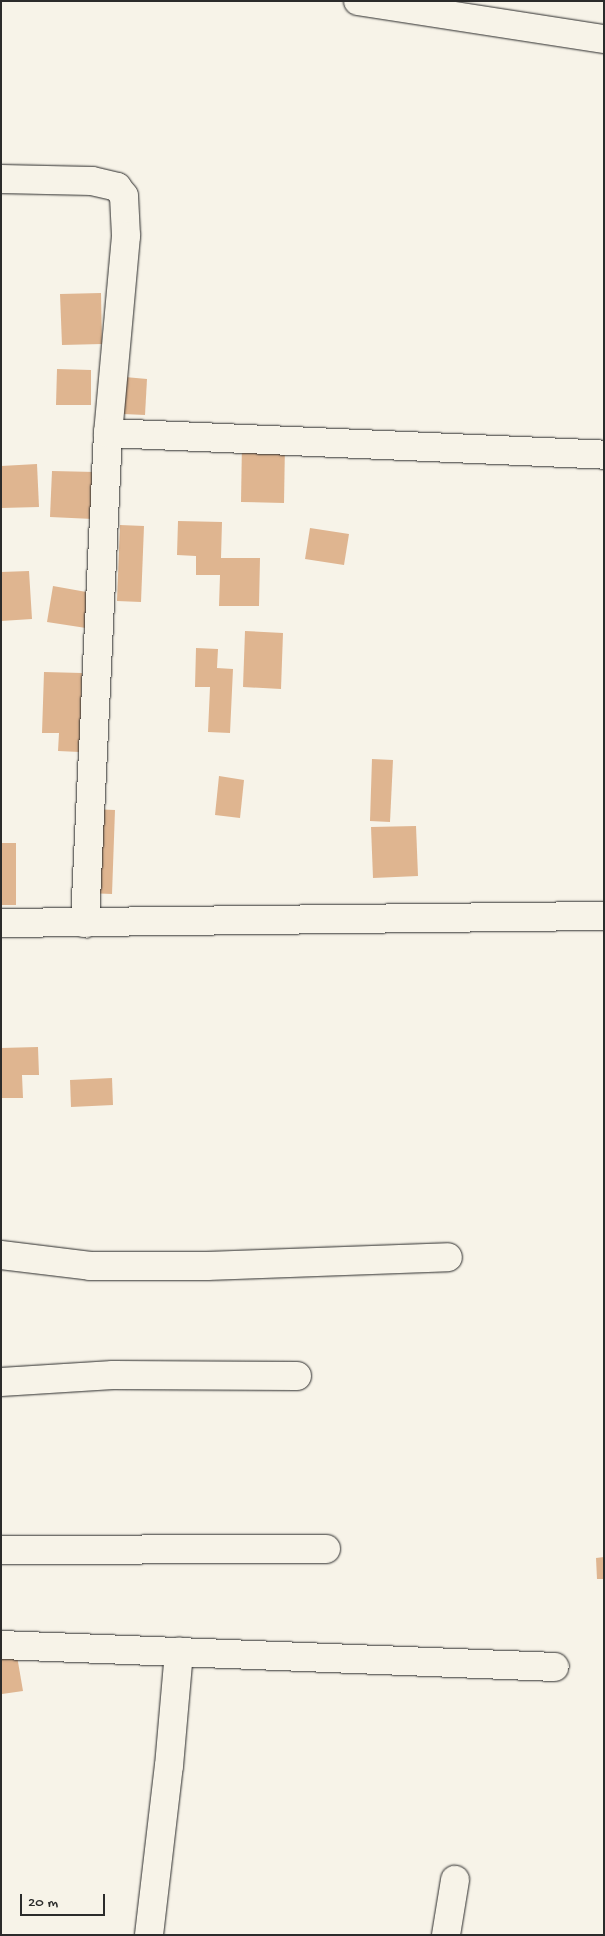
<!DOCTYPE html>
<style>
body{margin:0}
#map{position:relative;width:605px;height:1936px;overflow:hidden;background:#f7f3e8;font-family:"Gochi Hand",sans-serif}
div>[style]{position:absolute}
.building>*{inset:0;background:#dfb590}
.roads{filter:drop-shadow(0 0 1px #2b2b2b) drop-shadow(0 0 1px #2b2b2b)}
.minor>*{height:28px;margin:-14px;padding:0 14px;transform-origin:14px;border-radius:14px;background:#f7f3e8}
span{translate:-50% -50%;white-space:nowrap;text-align:center;line-height:1.15;-webkit-text-stroke:4.5px #f7f3e8;paint-order:stroke}
.frame{position:absolute;inset:0;border:2px solid #2b2b2b;pointer-events:none}
.scale{position:absolute;left:20px;top:1894px;width:85px;height:22px;box-sizing:border-box;border:2px solid #2b2b2b;border-top:0;padding-left:6px;font-size:15px;line-height:18px;white-space:nowrap;color:#2b2b2b;-webkit-text-stroke:4px #f7f3e8;paint-order:stroke}
</style>
<div id="map">
<div class="building">
<i style="clip-path:polygon(101px 293px,102px 344px,62px 345px,60px 294px)"></i>
<i style="clip-path:polygon(57px 369px,91px 370px,91px 405px,56px 405px)"></i>
<i style="clip-path:polygon(125px 377px,147px 379px,145px 415px,123px 414px)"></i>
<i style="clip-path:polygon(242px 443px,285px 444px,284px 503px,241px 502px)"></i>
<i style="clip-path:polygon(37px 464px,39px 507px,1px 508px,1px 466px)"></i>
<i style="clip-path:polygon(52px 471px,95px 472px,93px 519px,50px 517px)"></i>
<i style="clip-path:polygon(178px 521px,222px 522px,221px 558px,260px 558px,259px 606px,219px 606px,220px 575px,196px 575px,196px 556px,177px 555px)"></i>
<i style="clip-path:polygon(120px 525px,144px 526px,141px 602px,117px 601px)"></i>
<i style="clip-path:polygon(310px 528px,349px 534px,344px 565px,305px 559px)"></i>
<i style="clip-path:polygon(29px 571px,32px 619px,1px 621px,1px 572px)"></i>
<i style="clip-path:polygon(53px 586px,92px 593px,86px 628px,47px 622px)"></i>
<i style="clip-path:polygon(245px 631px,283px 633px,281px 689px,243px 687px)"></i>
<i style="clip-path:polygon(196px 648px,218px 649px,217px 668px,233px 669px,230px 733px,208px 732px,210px 687px,195px 687px)"></i>
<i style="clip-path:polygon(44px 672px,82px 673px,80px 752px,58px 751px,59px 733px,42px 733px)"></i>
<i style="clip-path:polygon(372px 759px,393px 760px,390px 822px,370px 821px)"></i>
<i style="clip-path:polygon(219px 776px,244px 780px,240px 818px,215px 815px)"></i>
<i style="clip-path:polygon(89px 809px,115px 810px,112px 894px,86px 893px)"></i>
<i style="clip-path:polygon(416px 826px,418px 876px,373px 878px,371px 827px)"></i>
<i style="clip-path:polygon(1px 843px,16px 843px,16px 905px,1px 905px)"></i>
<i style="clip-path:polygon(38px 1047px,39px 1075px,22px 1075px,23px 1098px,1px 1098px,1px 1048px)"></i>
<i style="clip-path:polygon(112px 1078px,113px 1105px,71px 1107px,70px 1080px)"></i>
<i style="clip-path:polygon(604px 1557px,604px 1579px,597px 1579px,596px 1558px)"></i>
<i style="clip-path:polygon(17px 1656px,23px 1691px,2px 1694px,1px 1659px)"></i>
</div>
<div class="roads">
<div class="minor">
<i style="left:358px;top:1px;width:249px;rotate:8.8deg"></i>
<i style="left:1px;top:179px;width:91px;rotate:1.3deg"></i>
<i style="left:92px;top:181px;width:26px;rotate:13deg"></i>
<i style="left:117px;top:187px;width:11px;rotate:52deg"></i>
<i style="left:124px;top:196px;width:40px;rotate:87.1deg"></i>
<i style="left:126px;top:236px;width:198px;rotate:95.2deg"></i>
<i style="left:108px;top:433px;width:491px;rotate:92.7deg"></i>
<i style="left:108px;top:433px;width:496px;rotate:2.5deg"></i>
<i style="left:1px;top:923px;width:603px;rotate:-0.67deg"></i>
<i style="left:1px;top:1255px;width:90px;rotate:7deg"></i>
<i style="left:90px;top:1266px;width:117px"></i>
<i style="left:207px;top:1266px;width:241px;rotate:-2.1deg"></i>
<i style="left:1px;top:1382px;width:112px;rotate:-3.6deg"></i>
<i style="left:113px;top:1375px;width:184px;rotate:0.3deg"></i>
<i style="left:1px;top:1550px;width:325px;rotate:-0.2deg"></i>
<i style="left:1px;top:1645px;width:554px;rotate:2.27deg"></i>
<i style="left:149px;top:1935px;width:170px;rotate:-83.3deg"></i>
<i style="left:169px;top:1766px;width:115px;rotate:-85deg"></i>
<i style="left:446px;top:1935px;width:56px;rotate:-80.7deg"></i>
</div>
</div>
<div class="frame"></div>
<div class="scale">20 m</div>
</div>
